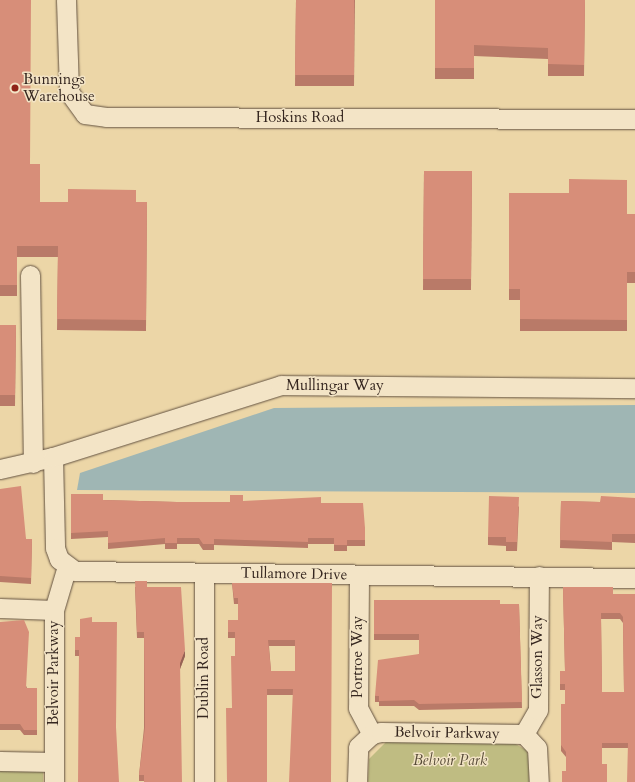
<!DOCTYPE html>
<style>
body{margin:0}
#map{position:relative;width:635px;height:782px;overflow:hidden;background:#ecd6a7;font-family:Cardo,serif}
div>[style]{position:absolute}
.green>*{inset:0;background:#bfbc82}
.water>*{inset:0;background:#9fb6b4}
.roads{filter:drop-shadow(0 0 1px #635241) drop-shadow(0 0 1px #635241)}
.minor>*{height:19px;margin:-9.5px;padding:0 9.5px;transform-origin:9.5px;border-radius:9.5px;background:#f3e4c6}
.wall>*{inset:0;background:#b97a68}
.shaded-wall>*{inset:0;background:#966355}
.building>*{inset:0;background:#d78e79}
.dots>*{width:11px;height:11px;translate:-50% -50%;box-sizing:border-box;border:2px solid #f3e4c6;border-radius:50%}
span{translate:-50% -50%;white-space:nowrap;text-align:center;line-height:1.15;-webkit-text-stroke:3px #f3e4c6;paint-order:stroke}
.poi-label{font-size:15px;color:#35261f}
.left{translate:0 -50%;text-align:left}
.street-label{font-size:15px;color:#35261f}
.park-label{font-size:15px;color:#584c38;font-style:italic}
</style>
<div id="map">
<div class="green">
<i style="clip-path:polygon(387px 741px,512px 742px,526px 750px,532px 765px,531px 782px,368px 782px,369px 759px)"></i>
<i style="clip-path:polygon(0 770px,43px 770px,43px 782px,0 782px)"></i>
</div>
<div class="water">
<i style="clip-path:polygon(635px 405px,635px 493px,77px 490px,80px 473px,274px 408px)"></i>
</div>
<div class="roads">
<div class="minor">
<i style="left:66px;top:0;width:92px;rotate:88.1deg"></i>
<i style="left:69px;top:92px;width:27px;rotate:54deg"></i>
<i style="left:85px;top:114px;width:21px;rotate:8deg"></i>
<i style="left:106px;top:117px;width:529px;rotate:0.22deg"></i>
<i style="left:30px;top:275px;width:188px;rotate:89.1deg"></i>
<i style="left:53px;top:457px;width:91px;rotate:88.7deg"></i>
<i style="left:55px;top:548px;width:12px;rotate:70deg"></i>
<i style="left:59px;top:559px;width:20px;rotate:37deg"></i>
<i style="left:75px;top:571px;width:560px;rotate:0.72deg"></i>
<i style="left:0;top:469px;width:54px;rotate:-12.8deg"></i>
<i style="left:53px;top:457px;width:239px;rotate:-17.5deg"></i>
<i style="left:281px;top:385px;width:354px;rotate:0.5deg"></i>
<i style="left:204px;top:573px;width:209px;rotate:90deg"></i>
<i style="left:359px;top:575px;width:133px;rotate:90.4deg"></i>
<i style="left:358px;top:708px;width:30px;rotate:62deg"></i>
<i style="left:0;top:608px;width:54px;rotate:2.1deg"></i>
<i style="left:524px;top:734px;width:28px;rotate:-60deg"></i>
<i style="left:538px;top:710px;width:134px;rotate:-89.6deg"></i>
<i style="left:0;top:761px;width:54px;rotate:1.1deg"></i>
<i style="left:54px;top:782px;width:172px;rotate:-90deg"></i>
<i style="left:54px;top:610px;width:46px;rotate:-73.5deg"></i>
<i style="left:357px;top:782px;width:35px;rotate:-88deg"></i>
<i style="left:358px;top:747px;width:19px;rotate:-43deg"></i>
<i style="left:372px;top:734px;width:9px;rotate:-13deg"></i>
<i style="left:381px;top:732px;width:143px;rotate:0.8deg"></i>
<i style="left:524px;top:734px;width:19px;rotate:47deg"></i>
<i style="left:537px;top:748px;width:34px;rotate:87deg"></i>
</div>
</div>
<div class="wall">
<i style="clip-path:polygon(0 0,30px 164px,40px 202px,147px 202px,146px 331px,57px 330px,58px 257px,17px 257px,17px 296px,0 296px)"></i>
<i style="clip-path:polygon(296px 0,355px 0,354px 86px,295px 86px)"></i>
<i style="clip-path:polygon(435px 0,585px 0,584px 76px,548px 76px,548px 59px,474px 56px,474px 79px,435px 79px)"></i>
<i style="clip-path:polygon(424px 171px,472px 171px,471px 290px,423px 290px)"></i>
<i style="clip-path:polygon(509px 193px,627px 214px,635px 214px,635px 283px,627px 283px,627px 331px,520px 331px,520px 300px,509px 300px)"></i>
<i style="clip-path:polygon(0 325px,16px 325px,15px 406px,0 406px)"></i>
<i style="clip-path:polygon(0 489px,26px 539px,32px 539px,31px 584px,0 582px)"></i>
<i style="clip-path:polygon(71px 494px,103px 500px,177px 502px,230px 502px,243px 501px,321px 503px,365px 528px,365px 546px,347px 546px,347px 551px,334px 551px,334px 544px,308px 544px,308px 548px,214px 545px,214px 550px,203px 550px,199px 544px,177px 544px,177px 549px,165px 549px,165px 544px,108px 549px,108px 537px,71px 539px)"></i>
<i style="clip-path:polygon(635px 498px,635px 543px,612px 542px,612px 550px,560px 548px,561px 501px,600px 502px)"></i>
<i style="clip-path:polygon(519px 506px,517px 551px,506px 551px,506px 546px,488px 545px,488px 537px)"></i>
<i style="clip-path:polygon(evenodd,232px 583px,332px 583px,293px 695px,267px 695px,232px 708px,235px 656px,235px 638px,228px 638px,228px 620px,238px 620px,238px 604px,234px 604px,232px 583px,269px 646px,295px 646px,295px 671px,271px 671px,269px 646px)"></i>
<i style="clip-path:polygon(135px 587px,147px 587px,185px 656px,180px 669px,144px 781px,139px 781px,139px 775px,144px 728px,144px 638px,137px 638px)"></i>
<i style="clip-path:polygon(evenodd,563px 587px,613px 594px,635px 594px,628px 748px,602px 748px,566px 771px,566px 757px,561px 751px,561px 704px,565px 704px,565px 690px,560px 690px,560px 671px,565px 671px,563px 587px,601px 619px,620px 619px,623px 623px,624px 692px,602px 692px,601px 619px)"></i>
<i style="clip-path:polygon(374px 600px,500px 604px,519px 604px,522px 708px,419px 710px,414px 706px,379px 706px,379px 702px,375px 702px,375px 696px,419px 654px,419px 640px,374px 640px)"></i>
<i style="clip-path:polygon(0 622px,27px 688px,37px 688px,37px 735px,24px 735px,20px 730px,0 730px)"></i>
<i style="clip-path:polygon(92px 622px,116px 728px,79px 656px,75px 656px,75px 637px,80px 637px)"></i>
</div>
<div class="shaded-wall">
<i style="clip-path:polygon(185px 650px,185px 656px,180px 669px,180px 663px)"></i>
</div>
<div class="building">
<i style="clip-path:polygon(0 0,31px 0,30px 164px,40px 164px,40px 202px,68px 202px,68px 189px,136px 190px,136px 202px,147px 202px,146px 320px,57px 319px,58px 246px,17px 246px,17px 285px,0 285px)"></i>
<i style="clip-path:polygon(296px 0,354px 0,354px 75px,295px 75px)"></i>
<i style="clip-path:polygon(435px 0,585px 0,584px 65px,548px 64px,548px 48px,474px 45px,474px 68px,435px 68px)"></i>
<i style="clip-path:polygon(424px 171px,472px 171px,471px 279px,423px 279px)"></i>
<i style="clip-path:polygon(569px 179px,627px 180px,627px 214px,635px 214px,635px 272px,627px 272px,627px 320px,520px 319px,520px 289px,509px 289px,509px 193px,569px 193px)"></i>
<i style="clip-path:polygon(0 325px,16px 325px,15px 395px,0 395px)"></i>
<i style="clip-path:polygon(21px 486px,26px 539px,32px 539px,31px 578px,0 576px,0 489px)"></i>
<i style="clip-path:polygon(71px 494px,103px 494px,103px 500px,177px 502px,230px 502px,230px 495px,243px 495px,243px 501px,321px 497px,321px 503px,363px 503px,365px 528px,365px 540px,347px 540px,347px 545px,334px 545px,334px 538px,308px 538px,308px 542px,214px 539px,214px 544px,203px 544px,199px 538px,177px 538px,177px 543px,165px 543px,165px 538px,108px 543px,108px 531px,71px 533px)"></i>
<i style="clip-path:polygon(489px 496px,519px 497px,517px 542px,506px 542px,506px 537px,488px 537px)"></i>
<i style="clip-path:polygon(601px 496px,635px 498px,635px 534px,612px 534px,612px 542px,560px 540px,561px 501px,600px 502px)"></i>
<i style="clip-path:polygon(135px 581px,147px 581px,147px 587px,181px 587px,185px 650px,180px 663px,182px 782px,144px 782px,144px 775px,139px 775px,145px 727px,144px 632px,137px 632px)"></i>
<i style="clip-path:polygon(evenodd,232px 583px,332px 583px,331px 782px,289px 782px,293px 689px,267px 689px,267px 782px,227px 782px,226px 708px,232px 708px,231px 656px,235px 656px,235px 632px,228px 632px,228px 620px,238px 620px,238px 598px,234px 598px,232px 583px,268px 640px,295px 640px,295px 671px,271px 671px,268px 640px)"></i>
<i style="clip-path:polygon(evenodd,563px 587px,613px 587px,613px 594px,635px 594px,635px 782px,627px 782px,628px 743px,602px 743px,602px 764px,607px 764px,607px 782px,562px 782px,562px 771px,566px 771px,566px 752px,561px 745px,561px 704px,565px 704px,565px 684px,560px 684px,560px 671px,565px 671px,563px 587px,601px 613px,620px 613px,623px 617px,624px 692px,602px 692px,601px 613px)"></i>
<i style="clip-path:polygon(374px 600px,500px 600px,500px 604px,519px 604px,522px 702px,419px 704px,414px 700px,379px 701px,379px 696px,375px 696px,378px 660px,419px 654px,419px 634px,374px 634px)"></i>
<i style="clip-path:polygon(92px 617px,92px 622px,117px 622px,116px 727px,119px 782px,78px 782px,79px 650px,75px 650px,75px 637px,80px 637px,80px 619px)"></i>
<i style="clip-path:polygon(24px 620px,29px 632px,26px 688px,37px 688px,37px 730px,24px 730px,20px 724px,0 724px,0 622px)"></i>
</div>
<div class="dots">
<i style="left:15px;top:88px;background:#8f2418"></i>
</div>
<div class="poi-label">
<span class="left" style="left:23px;top:88px">Bunnings<br>Warehouse</span>
</div>
<div class="street-label">
<span style="left:300px;top:118px">Hoskins Road</span>
<span style="left:335px;top:386px">Mullingar Way</span>
<span style="left:294px;top:574px;rotate:1deg">Tullamore Drive</span>
<span style="left:358px;top:657px;rotate:-90deg">Portroe Way</span>
<span style="left:538px;top:657px;rotate:-90deg">Glasson Way</span>
<span style="left:54px;top:673px;rotate:-90deg">Belvoir Parkway</span>
<span style="left:204px;top:678px;rotate:-90deg">Dublin Road</span>
<span style="left:447px;top:733px;rotate:1deg">Belvoir Parkway</span>
</div>
<div class="park-label">
<span style="left:450px;top:761px">Belvoir Park</span>
</div>
</div>
